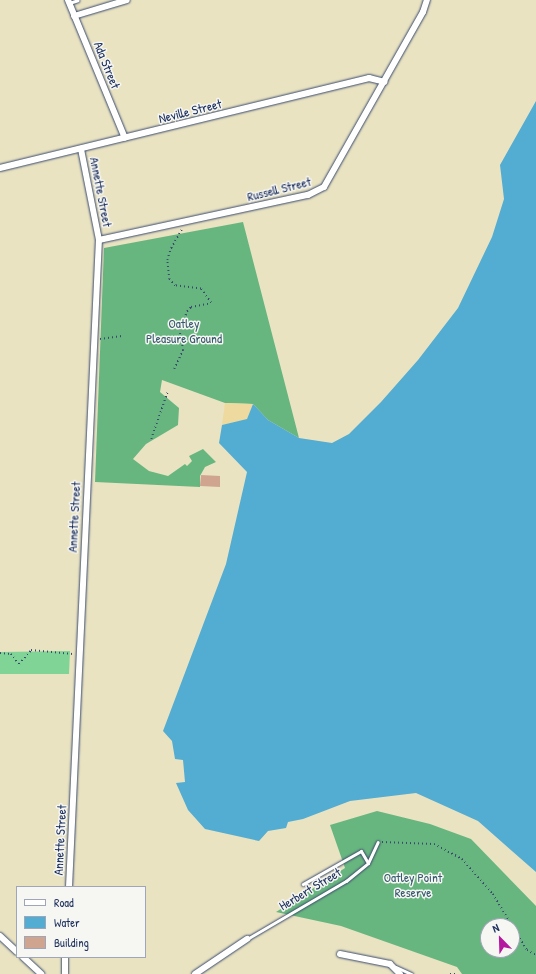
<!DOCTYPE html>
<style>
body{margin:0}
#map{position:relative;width:536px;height:974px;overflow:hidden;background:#e9e3c2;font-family:"Patrick Hand",sans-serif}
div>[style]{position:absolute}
.green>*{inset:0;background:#80d496}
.forest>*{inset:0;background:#68b67f}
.sand>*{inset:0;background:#eeda9e}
.water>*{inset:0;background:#53acd1}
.building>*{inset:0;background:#d0a58f}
.path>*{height:1.5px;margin-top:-0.75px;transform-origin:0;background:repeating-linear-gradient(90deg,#3a4a6d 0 1px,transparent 0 4px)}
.roads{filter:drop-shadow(0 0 1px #3a4a6d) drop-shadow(0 0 1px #3a4a6d)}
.lane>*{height:3px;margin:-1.5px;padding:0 1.5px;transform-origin:1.5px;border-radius:1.5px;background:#fff}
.street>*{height:6px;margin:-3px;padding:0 3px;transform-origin:3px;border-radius:3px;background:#fff}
span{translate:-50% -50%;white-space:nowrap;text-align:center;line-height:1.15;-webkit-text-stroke:3px #f6f6f2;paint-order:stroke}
.street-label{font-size:13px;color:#1b2f5e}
.park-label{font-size:13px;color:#34586c}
.legend{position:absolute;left:16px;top:886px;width:130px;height:72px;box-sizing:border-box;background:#f6f6f2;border:1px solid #9ea6b7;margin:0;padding:5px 7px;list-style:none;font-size:12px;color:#1b2f5e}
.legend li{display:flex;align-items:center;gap:8px;height:20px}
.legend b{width:20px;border:1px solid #9ea6b7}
.north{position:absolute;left:480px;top:918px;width:40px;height:40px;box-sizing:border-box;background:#f6f6f2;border:1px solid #9ea6b7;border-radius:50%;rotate:337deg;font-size:11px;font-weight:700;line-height:16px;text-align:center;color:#1b2f5e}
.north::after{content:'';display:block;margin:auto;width:14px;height:18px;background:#b5179e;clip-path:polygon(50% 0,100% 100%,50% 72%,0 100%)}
</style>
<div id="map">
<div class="green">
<i style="clip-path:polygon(70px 651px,69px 674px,0 674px,0 652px)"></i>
</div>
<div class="forest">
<i style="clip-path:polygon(243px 222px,299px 438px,268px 420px,253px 404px,225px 403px,162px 380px,160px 392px,179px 408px,178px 425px,146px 444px,133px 459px,149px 471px,168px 476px,185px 464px,187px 466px,192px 461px,189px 456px,203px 449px,216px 462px,205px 467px,200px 476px,200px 487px,95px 482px,104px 248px)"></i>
<i style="clip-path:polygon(evenodd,377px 811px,430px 824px,471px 839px,536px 906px,536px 974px,462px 974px,457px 967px,341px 926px,276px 912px,345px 868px,330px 825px,377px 811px,488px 926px,512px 926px,512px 950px,488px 950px,488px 926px)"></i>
</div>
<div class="sand">
<i style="clip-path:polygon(225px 403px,253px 404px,247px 419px,222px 425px)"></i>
</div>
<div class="water">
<i style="clip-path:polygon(536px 101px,536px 872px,478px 821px,416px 793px,350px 801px,303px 819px,288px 822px,286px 828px,268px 831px,259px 841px,205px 829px,188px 810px,176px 783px,185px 782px,183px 760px,175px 759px,172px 741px,163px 731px,226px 564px,247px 472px,219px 443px,222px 425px,247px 419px,253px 404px,268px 420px,299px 438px,332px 443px,349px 434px,381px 402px,418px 360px,458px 308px,492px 237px,504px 199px,500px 165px)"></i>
</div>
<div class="building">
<i style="clip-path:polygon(201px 475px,220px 476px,220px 487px,200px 486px)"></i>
</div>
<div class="path">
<i style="left:100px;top:339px;width:22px;rotate:-8deg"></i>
<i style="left:174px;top:369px;width:21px;rotate:-65deg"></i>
<i style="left:183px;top:350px;width:20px;rotate:-101deg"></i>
<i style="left:179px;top:330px;width:21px;rotate:-67deg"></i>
<i style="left:187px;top:311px;width:6px;rotate:-45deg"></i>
<i style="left:191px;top:307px;width:20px;rotate:-11deg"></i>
<i style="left:211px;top:303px;width:17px;rotate:-126deg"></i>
<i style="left:201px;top:289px;width:26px;rotate:-173deg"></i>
<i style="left:175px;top:286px;width:9px;rotate:-131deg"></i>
<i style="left:169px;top:279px;width:19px;rotate:-96deg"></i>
<i style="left:167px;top:260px;width:13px;rotate:-72deg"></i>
<i style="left:171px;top:248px;width:22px;rotate:-60deg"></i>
<i style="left:151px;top:439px;width:49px;rotate:-70.8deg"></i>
<i style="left:0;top:653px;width:11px;rotate:5deg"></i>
<i style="left:11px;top:654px;width:13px;rotate:51deg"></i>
<i style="left:19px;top:664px;width:18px;rotate:-49deg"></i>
<i style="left:31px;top:650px;width:42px;rotate:5.4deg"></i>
<i style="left:382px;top:842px;width:52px;rotate:2.2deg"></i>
<i style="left:434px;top:844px;width:32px;rotate:28deg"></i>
<i style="left:462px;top:859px;width:47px;rotate:48.5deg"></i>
<i style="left:493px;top:894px;width:66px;rotate:58.7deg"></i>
<i style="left:527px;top:950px;width:10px;rotate:29deg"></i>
<i style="left:450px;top:974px;width:6px"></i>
</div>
<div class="roads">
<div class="lane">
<i style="left:69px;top:3px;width:9px;rotate:-18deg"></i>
<i style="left:368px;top:863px;width:23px;rotate:-65deg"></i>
<i style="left:247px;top:939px;width:115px;rotate:-30.4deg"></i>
<i style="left:346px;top:881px;width:28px;rotate:-39deg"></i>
<i style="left:368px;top:863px;width:14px;rotate:-120deg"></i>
<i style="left:361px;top:851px;width:67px;rotate:150.4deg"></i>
<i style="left:396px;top:967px;width:17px;rotate:25deg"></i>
</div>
<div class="street">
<i style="left:68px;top:0;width:149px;rotate:67.6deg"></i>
<i style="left:74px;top:16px;width:55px;rotate:-16.8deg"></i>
<i style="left:0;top:168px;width:380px;rotate:-13.7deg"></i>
<i style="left:369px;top:78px;width:16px;rotate:14deg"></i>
<i style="left:99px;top:240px;width:214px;rotate:-12.2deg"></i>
<i style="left:308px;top:195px;width:18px;rotate:-27deg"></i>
<i style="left:324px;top:187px;width:201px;rotate:-60.5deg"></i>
<i style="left:423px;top:12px;width:13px;rotate:-72deg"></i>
<i style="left:69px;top:887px;width:648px;rotate:-87.35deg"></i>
<i style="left:99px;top:240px;width:93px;rotate:-101.2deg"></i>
<i style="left:0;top:936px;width:23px;rotate:43deg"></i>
<i style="left:340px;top:954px;width:51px;rotate:11.3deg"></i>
<i style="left:390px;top:964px;width:14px;rotate:45deg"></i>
<i style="left:23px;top:957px;width:25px;rotate:43deg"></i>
<i style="left:65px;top:974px;width:17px;rotate:-90deg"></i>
<i style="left:195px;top:974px;width:63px;rotate:-33.9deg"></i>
</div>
</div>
<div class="street-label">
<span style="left:107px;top:65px;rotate:68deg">Ada Street</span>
<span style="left:190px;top:111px;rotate:-14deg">Neville Street</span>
<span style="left:279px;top:189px;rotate:-14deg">Russell Street</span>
<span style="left:101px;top:192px;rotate:79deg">Annette Street</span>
<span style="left:74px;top:517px;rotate:-87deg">Annette Street</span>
<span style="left:60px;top:840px;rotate:-87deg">Annette Street</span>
<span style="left:310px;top:889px;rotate:-31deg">Herbert Street</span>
</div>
<div class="park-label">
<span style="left:184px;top:331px">Oatley<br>Pleasure Ground</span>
<span style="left:413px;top:885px">Oatley Point<br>Reserve</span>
</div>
<ul class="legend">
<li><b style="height:5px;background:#fff"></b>Road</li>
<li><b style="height:11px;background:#53acd1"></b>Water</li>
<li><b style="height:11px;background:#d0a58f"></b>Building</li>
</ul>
<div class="north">N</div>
</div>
